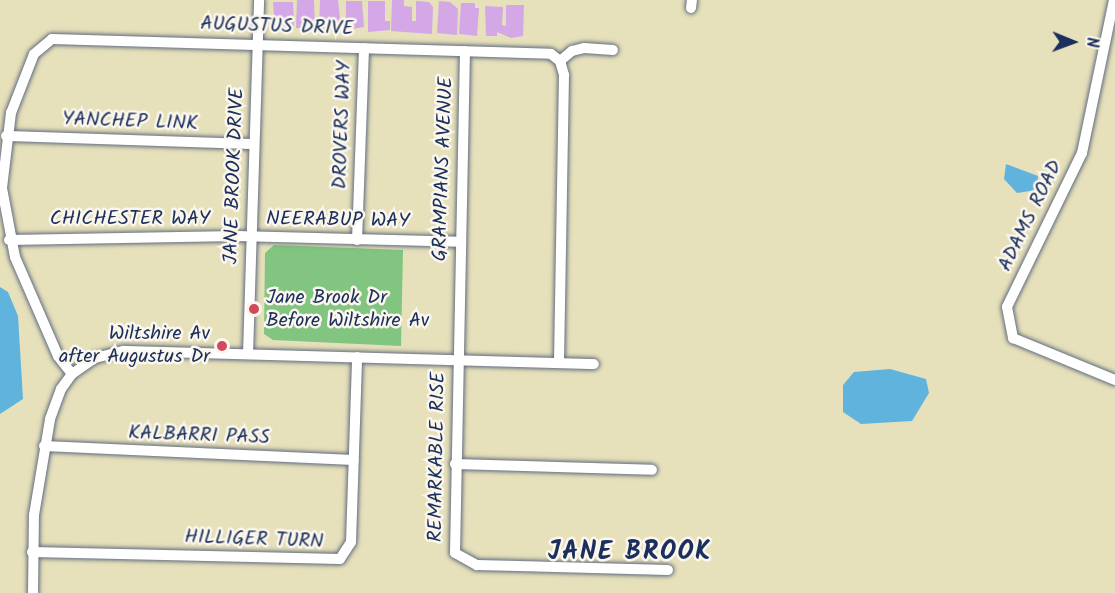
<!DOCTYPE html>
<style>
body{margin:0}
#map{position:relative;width:1115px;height:593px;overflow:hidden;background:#e6e0bb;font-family:Kalam,sans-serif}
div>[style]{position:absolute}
.green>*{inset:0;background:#81c580}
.water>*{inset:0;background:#60b3dc}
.building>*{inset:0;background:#d4a7e7}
.roads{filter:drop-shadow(0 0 2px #626d7f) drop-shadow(0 0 2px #626d7f)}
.minor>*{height:10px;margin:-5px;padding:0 5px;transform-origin:5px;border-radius:5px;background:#fff}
.dots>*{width:16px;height:16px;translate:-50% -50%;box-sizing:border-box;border:3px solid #fbf7ec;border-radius:50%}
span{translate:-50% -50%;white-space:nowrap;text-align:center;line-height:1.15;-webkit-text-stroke:5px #fbf7ec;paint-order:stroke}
.street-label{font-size:20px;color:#1b2f5e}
.poi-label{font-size:20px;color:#1b2f5e}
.left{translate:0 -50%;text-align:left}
.right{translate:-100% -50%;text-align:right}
.district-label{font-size:26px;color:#1b2f5e;font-weight:700;letter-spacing:1.5px}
.north{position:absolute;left:1043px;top:12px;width:60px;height:60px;-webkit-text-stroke:4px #fbf7ec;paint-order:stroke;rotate:91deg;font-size:16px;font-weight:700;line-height:24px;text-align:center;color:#1b2f5e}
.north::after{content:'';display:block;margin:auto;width:21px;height:27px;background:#1b2f5e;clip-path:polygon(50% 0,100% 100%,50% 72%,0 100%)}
</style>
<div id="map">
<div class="green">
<i style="clip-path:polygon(274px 245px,403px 250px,401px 346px,273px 340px,264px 334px,265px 253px)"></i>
</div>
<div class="water">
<i style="clip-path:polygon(1006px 164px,1038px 176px,1037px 190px,1017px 193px,1004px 179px)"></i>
<i style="clip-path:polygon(0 287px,8px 292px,18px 316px,23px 399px,0 414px)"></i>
<i style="clip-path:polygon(890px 369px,926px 379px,929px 393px,912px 421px,861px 424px,843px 412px,843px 385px,854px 372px)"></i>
</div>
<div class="building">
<i style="clip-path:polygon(297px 0,314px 0,315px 28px,296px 28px)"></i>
<i style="clip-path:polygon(320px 0,338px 0,341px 29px,319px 31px)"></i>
<i style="clip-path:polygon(392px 0,404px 0,404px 6px,412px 7px,412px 21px,416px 21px,416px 1px,429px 2px,433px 7px,432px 34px,391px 31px)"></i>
<i style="clip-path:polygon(346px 1px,362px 1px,364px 27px,346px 30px)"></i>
<i style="clip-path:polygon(368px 1px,385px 1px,385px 21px,390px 21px,390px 30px,368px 32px)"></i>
<i style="clip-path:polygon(439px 1px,450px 2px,458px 9px,457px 35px,437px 33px)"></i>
<i style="clip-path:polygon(273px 2px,293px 2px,294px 26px,275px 29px)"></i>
<i style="clip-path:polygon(461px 3px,475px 3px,475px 8px,479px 8px,477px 36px,459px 34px)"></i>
<i style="clip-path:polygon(506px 5px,524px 5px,523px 36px,511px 38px,497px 32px,497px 36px,486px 36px,485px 6px,503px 7px,502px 25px,506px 26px)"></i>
</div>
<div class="roads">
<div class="minor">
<i style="left:1114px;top:0;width:156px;rotate:101.8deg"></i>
<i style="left:1082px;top:153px;width:171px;rotate:116deg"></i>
<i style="left:1007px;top:307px;width:32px;rotate:79deg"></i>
<i style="left:1013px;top:338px;width:110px;rotate:22.4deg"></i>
<i style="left:691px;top:8px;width:8px;rotate:-83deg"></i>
<i style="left:465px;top:51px;width:502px;rotate:91.14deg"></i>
<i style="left:455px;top:553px;width:25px;rotate:29deg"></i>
<i style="left:477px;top:565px;width:191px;rotate:1.5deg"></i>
<i style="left:560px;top:61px;width:16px;rotate:-40deg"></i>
<i style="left:572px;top:51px;width:12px;rotate:-14deg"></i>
<i style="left:584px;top:48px;width:29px;rotate:4deg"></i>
<i style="left:6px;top:136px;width:247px;rotate:1.9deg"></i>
<i style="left:9px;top:240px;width:228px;rotate:-1deg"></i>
<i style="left:237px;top:236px;width:223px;rotate:1.5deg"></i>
<i style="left:357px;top:240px;width:192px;rotate:-87.9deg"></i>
<i style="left:248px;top:354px;width:354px;rotate:-88.2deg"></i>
<i style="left:72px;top:374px;width:23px;rotate:-128deg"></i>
<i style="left:58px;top:356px;width:108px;rotate:-113.5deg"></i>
<i style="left:15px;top:257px;width:70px;rotate:-100.7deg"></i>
<i style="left:2px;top:188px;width:76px;rotate:-83.2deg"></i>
<i style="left:11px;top:113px;width:63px;rotate:-68.7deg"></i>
<i style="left:34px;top:54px;width:23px;rotate:-40deg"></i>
<i style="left:52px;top:39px;width:499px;rotate:1.7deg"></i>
<i style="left:551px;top:54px;width:11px;rotate:38deg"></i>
<i style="left:560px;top:61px;width:15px;rotate:74deg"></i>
<i style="left:564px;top:75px;width:288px;rotate:91deg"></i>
<i style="left:44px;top:446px;width:310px;rotate:2.6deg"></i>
<i style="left:455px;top:464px;width:197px;rotate:1.7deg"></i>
<i style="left:32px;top:552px;width:308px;rotate:1.3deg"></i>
<i style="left:340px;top:559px;width:20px;rotate:-57deg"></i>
<i style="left:351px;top:542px;width:185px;rotate:-88.1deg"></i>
<i style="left:33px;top:593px;width:78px;rotate:-89.3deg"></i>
<i style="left:34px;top:515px;width:97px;rotate:-80.5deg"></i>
<i style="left:50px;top:419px;width:32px;rotate:-70deg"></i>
<i style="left:61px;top:389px;width:19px;rotate:-54deg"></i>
<i style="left:72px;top:374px;width:28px;rotate:-35deg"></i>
<i style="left:95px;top:358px;width:29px;rotate:-14deg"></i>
<i style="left:123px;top:351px;width:471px;rotate:1.6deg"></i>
</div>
</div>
<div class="dots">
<i style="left:254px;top:309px;background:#d1495b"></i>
<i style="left:222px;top:346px;background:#d1495b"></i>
</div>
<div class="street-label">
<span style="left:277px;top:27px;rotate:2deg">AUGUSTUS DRIVE</span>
<span style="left:130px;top:122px;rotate:2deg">YANCHEP LINK</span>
<span style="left:343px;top:125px;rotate:-88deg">DROVERS WAY</span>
<span style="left:444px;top:169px;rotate:-88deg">GRAMPIANS AVENUE</span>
<span style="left:235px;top:176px;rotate:-88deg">JANE BROOK DRIVE</span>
<span style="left:1031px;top:216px;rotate:-64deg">ADAMS ROAD</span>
<span style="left:130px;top:219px">CHICHESTER WAY</span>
<span style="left:338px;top:221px;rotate:1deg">NEERABUP WAY</span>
<span style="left:199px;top:436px;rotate:2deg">KALBARRI PASS</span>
<span style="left:438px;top:457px;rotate:-89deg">REMARKABLE RISE</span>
<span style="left:254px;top:540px;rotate:2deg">HILLIGER TURN</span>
</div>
<div class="poi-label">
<span class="left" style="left:266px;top:310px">Jane Brook Dr<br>Before Wiltshire Av</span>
<span class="right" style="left:210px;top:346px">Wiltshire Av<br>after Augustus Dr</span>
</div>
<div class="district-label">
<span style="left:630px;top:553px">JANE BROOK</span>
</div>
<div class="north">N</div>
</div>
